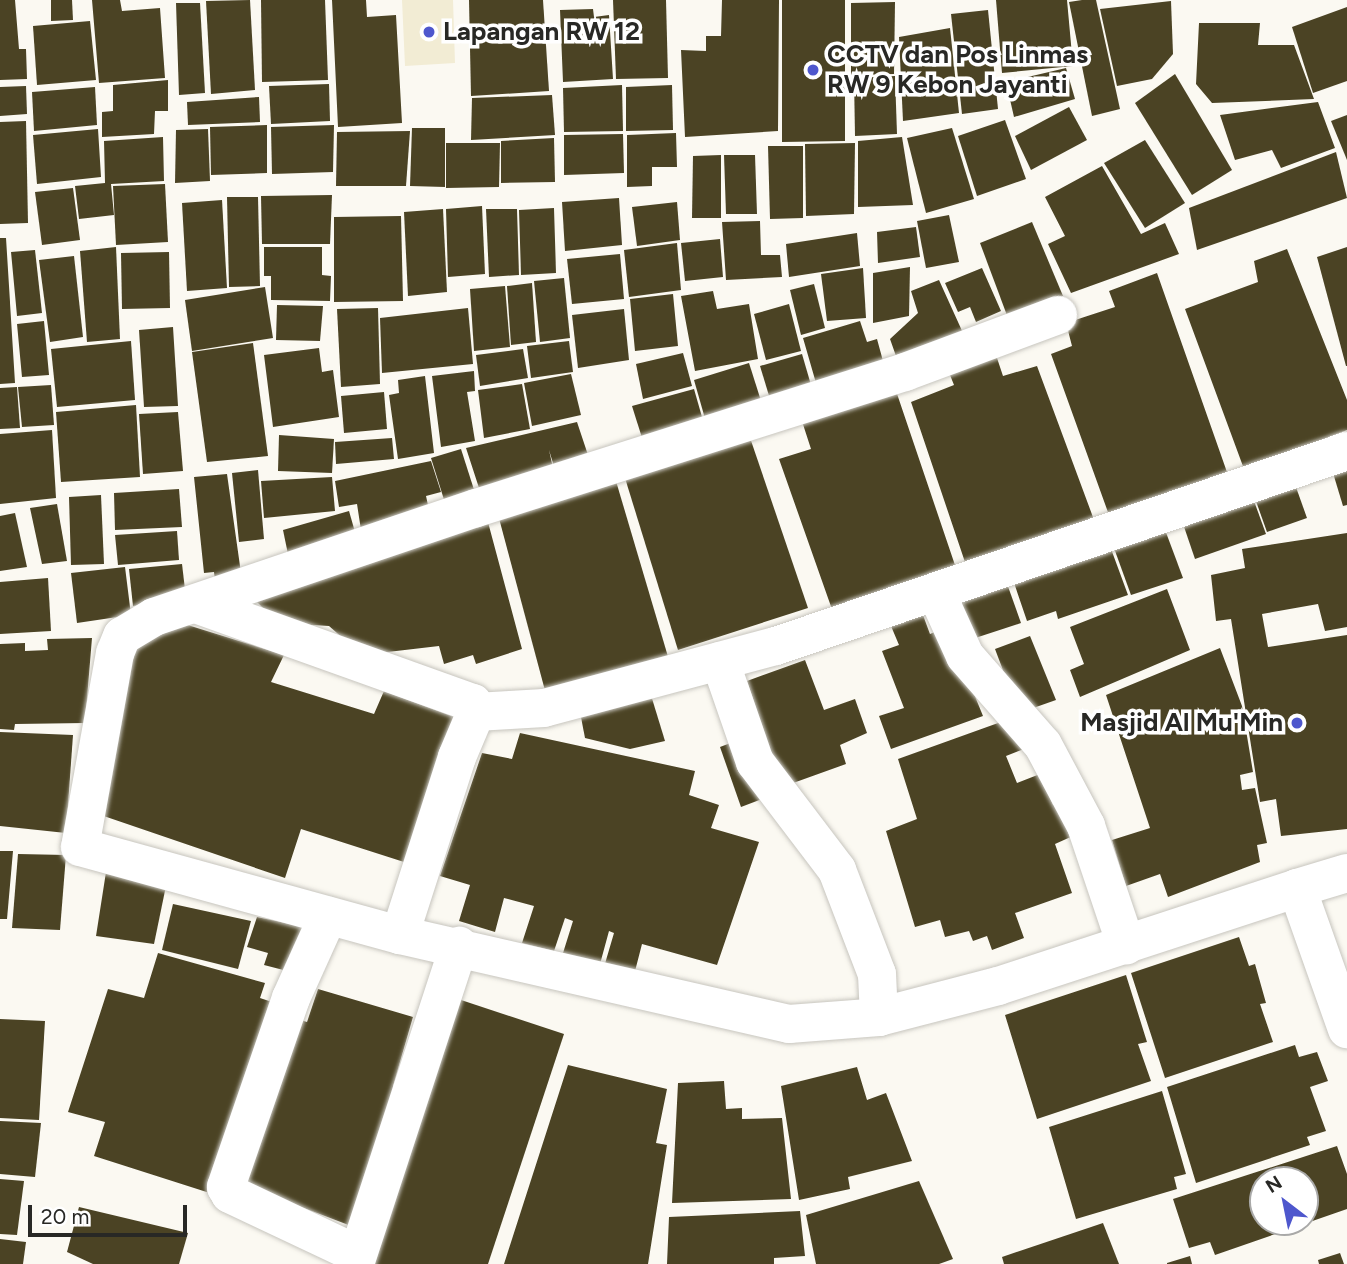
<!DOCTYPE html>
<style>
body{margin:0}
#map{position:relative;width:1347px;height:1264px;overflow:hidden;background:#fbf9f2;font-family:Figtree,sans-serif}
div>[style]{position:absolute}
.green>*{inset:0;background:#f2ecd4}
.building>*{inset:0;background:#4b4324}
.roads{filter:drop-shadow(0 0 2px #c7c5be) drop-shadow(0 0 2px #c7c5be)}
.minor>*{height:38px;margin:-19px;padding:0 19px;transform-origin:19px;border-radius:19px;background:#fff}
.dots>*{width:19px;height:19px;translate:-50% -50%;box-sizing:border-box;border:4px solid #fff;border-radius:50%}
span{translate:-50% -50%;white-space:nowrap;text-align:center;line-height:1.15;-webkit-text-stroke:7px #fff;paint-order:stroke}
.poi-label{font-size:26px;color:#282825;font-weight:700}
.left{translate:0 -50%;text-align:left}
.right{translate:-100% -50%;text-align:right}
.north{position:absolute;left:1249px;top:1166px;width:70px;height:70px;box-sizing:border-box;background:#fff;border:2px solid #a9a9a8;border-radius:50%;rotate:328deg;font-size:19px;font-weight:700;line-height:28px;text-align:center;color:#282825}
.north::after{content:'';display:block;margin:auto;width:24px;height:32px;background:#4e57cd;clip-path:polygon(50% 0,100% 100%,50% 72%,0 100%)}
.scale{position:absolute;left:28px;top:1205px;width:159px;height:32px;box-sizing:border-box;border:4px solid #282825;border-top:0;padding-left:9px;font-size:21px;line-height:24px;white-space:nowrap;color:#282825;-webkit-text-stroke:5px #fff;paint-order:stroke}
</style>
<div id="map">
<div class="green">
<i style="clip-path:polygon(402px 0,453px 0,455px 63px,405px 66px)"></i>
</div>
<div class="building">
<i style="clip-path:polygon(0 0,15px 0,19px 49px,26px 49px,27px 79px,0 80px)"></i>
<i style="clip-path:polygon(51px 0,72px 0,73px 20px,51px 21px)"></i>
<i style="clip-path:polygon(92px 0,120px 0,122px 11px,160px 8px,165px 78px,99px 83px)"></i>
<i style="clip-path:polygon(250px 0,255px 90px,211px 94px,206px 1px)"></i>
<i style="clip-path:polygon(261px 0,325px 0,328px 80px,262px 82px)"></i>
<i style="clip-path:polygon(332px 0,366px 0,367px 17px,396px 15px,402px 123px,338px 127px)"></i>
<i style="clip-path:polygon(469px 0,543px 0,549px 91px,471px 96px)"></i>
<i style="clip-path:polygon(613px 0,666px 0,668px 78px,616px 79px)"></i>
<i style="clip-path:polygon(722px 0,779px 0,778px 131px,685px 137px,681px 50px,706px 51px,706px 36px,721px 36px)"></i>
<i style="clip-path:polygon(782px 0,845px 0,845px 141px,782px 142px)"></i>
<i style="clip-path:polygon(996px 0,1067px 0,1073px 66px,1002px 73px)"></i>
<i style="clip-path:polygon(1082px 0,1096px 0,1120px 109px,1092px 116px,1069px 2px)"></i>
<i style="clip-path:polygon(1171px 1px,1173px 54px,1152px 79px,1117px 86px,1100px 9px)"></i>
<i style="clip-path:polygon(895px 2px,894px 74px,851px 75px,851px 3px)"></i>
<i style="clip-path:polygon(176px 3px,200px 3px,205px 93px,179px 95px)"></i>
<i style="clip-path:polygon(1347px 7px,1347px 81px,1313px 93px,1292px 27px)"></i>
<i style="clip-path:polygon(593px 9px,594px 17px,609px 15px,613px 79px,563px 82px,560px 10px)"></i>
<i style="clip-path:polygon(988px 10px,998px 109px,962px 114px,951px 14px)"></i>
<i style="clip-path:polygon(90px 21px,96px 80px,37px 85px,33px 26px)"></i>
<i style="clip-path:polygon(1199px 23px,1260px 23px,1258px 45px,1294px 45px,1314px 99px,1212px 103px,1196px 84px)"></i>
<i style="clip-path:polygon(950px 28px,959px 113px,903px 121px,899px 37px)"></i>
<i style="clip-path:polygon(1066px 68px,1075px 99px,1014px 117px,1006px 82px)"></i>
<i style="clip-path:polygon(1175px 74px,1232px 170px,1192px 195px,1135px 103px)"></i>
<i style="clip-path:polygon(895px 76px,897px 134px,855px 136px,854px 78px)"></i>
<i style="clip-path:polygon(168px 80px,168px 111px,155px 111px,154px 134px,102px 137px,102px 112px,113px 111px,113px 85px)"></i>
<i style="clip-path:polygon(329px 84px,330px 121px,271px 124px,269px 86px)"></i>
<i style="clip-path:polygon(622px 85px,623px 131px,564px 132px,563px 88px)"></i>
<i style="clip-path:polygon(672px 85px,673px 130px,626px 131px,626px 87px)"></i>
<i style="clip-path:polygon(26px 86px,27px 114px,0 116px,0 87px)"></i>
<i style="clip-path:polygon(95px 87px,97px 125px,34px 131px,32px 92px)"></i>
<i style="clip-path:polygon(552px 95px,555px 135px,471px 140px,472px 98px)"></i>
<i style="clip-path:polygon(259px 97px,260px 122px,188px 125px,187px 102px)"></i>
<i style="clip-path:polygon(1318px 102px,1335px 148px,1281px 168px,1272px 150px,1235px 160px,1220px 115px)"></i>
<i style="clip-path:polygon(1069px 107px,1087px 140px,1031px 170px,1015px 136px)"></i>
<i style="clip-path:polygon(1347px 115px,1347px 160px,1331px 121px)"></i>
<i style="clip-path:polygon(1005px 120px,1026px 179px,977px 196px,958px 136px)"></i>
<i style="clip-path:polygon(26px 121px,28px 223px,0 224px,0 122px)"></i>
<i style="clip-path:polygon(267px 125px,267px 173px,211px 175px,210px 127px)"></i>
<i style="clip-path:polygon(334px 125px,333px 172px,272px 174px,271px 127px)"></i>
<i style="clip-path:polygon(412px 128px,445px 128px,445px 187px,410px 186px)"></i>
<i style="clip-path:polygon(952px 128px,974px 199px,926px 213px,907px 138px)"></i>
<i style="clip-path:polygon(98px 129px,101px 177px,37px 184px,33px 135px)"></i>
<i style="clip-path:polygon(208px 129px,210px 181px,175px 183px,176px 130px)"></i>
<i style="clip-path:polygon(410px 131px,406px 186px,336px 186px,337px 132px)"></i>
<i style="clip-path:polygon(676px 133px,677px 167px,652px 167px,652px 186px,627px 187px,627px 135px)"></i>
<i style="clip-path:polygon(623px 134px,624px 173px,564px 175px,564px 135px)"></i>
<i style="clip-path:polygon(163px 137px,164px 181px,111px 184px,114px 215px,79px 219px,75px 186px,105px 183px,104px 141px)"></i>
<i style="clip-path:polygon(902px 137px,913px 205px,858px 207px,858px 141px)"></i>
<i style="clip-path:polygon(554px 138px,555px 182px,501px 183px,501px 141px)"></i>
<i style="clip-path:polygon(1145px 140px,1185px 203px,1145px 228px,1104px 163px)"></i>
<i style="clip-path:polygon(446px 143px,500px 143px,499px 187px,446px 188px)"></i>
<i style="clip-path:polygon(855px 143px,854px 214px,806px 216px,805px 144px)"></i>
<i style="clip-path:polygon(768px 146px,803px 146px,803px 218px,770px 219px)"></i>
<i style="clip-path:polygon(1336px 152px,1347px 198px,1197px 250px,1189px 208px)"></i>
<i style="clip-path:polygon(721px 155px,721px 218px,692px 218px,693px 156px)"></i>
<i style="clip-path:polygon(724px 155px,755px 155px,757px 214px,726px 214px)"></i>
<i style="clip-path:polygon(1102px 166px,1141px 234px,1165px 223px,1179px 254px,1071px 293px,1048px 244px,1065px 236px,1045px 197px)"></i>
<i style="clip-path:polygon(165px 184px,168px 242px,116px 245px,113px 186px)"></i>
<i style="clip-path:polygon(73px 188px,80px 240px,42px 245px,35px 192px)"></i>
<i style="clip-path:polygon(332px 195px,330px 244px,262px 244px,261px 196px)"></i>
<i style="clip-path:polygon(227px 197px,258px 197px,260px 286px,229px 287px)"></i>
<i style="clip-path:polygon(619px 198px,622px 245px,565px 251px,562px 202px)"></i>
<i style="clip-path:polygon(222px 200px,227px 288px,187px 291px,182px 203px)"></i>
<i style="clip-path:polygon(677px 202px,680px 240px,637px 246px,632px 207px)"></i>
<i style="clip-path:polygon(482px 206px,485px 274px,448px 277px,446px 209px)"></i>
<i style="clip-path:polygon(554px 208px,556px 273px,521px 275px,519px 210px)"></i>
<i style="clip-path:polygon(443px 209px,447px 292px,408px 296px,404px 212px)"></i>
<i style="clip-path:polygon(486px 209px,517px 209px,519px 275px,489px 277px)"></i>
<i style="clip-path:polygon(949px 215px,959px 262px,926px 268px,917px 221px)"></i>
<i style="clip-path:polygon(401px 216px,403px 301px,334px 302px,334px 217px)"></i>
<i style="clip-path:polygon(760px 221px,761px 255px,780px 255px,782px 277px,726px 280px,722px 222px)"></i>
<i style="clip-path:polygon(1032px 222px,1063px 296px,1008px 318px,980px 243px)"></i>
<i style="clip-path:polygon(916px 227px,920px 257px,878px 263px,877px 232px)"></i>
<i style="clip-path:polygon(857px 233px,860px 266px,789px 277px,786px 244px)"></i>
<i style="clip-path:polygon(0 238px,6px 238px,15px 383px,0 384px)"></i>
<i style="clip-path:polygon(720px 239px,723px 277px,685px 281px,681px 243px)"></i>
<i style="clip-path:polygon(677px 243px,681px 290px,629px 297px,624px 250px)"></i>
<i style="clip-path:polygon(116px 247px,120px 339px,87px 342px,80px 251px)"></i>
<i style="clip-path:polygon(264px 247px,322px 247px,322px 275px,331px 276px,330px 301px,271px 300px,271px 276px,264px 276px)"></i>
<i style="clip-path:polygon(1347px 247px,1347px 366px,1346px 366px,1317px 257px)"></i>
<i style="clip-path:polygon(1287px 249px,1347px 400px,1347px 430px,1244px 469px,1185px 309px,1258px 282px,1254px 261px)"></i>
<i style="clip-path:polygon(35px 250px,42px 313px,17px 316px,11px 252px)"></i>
<i style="clip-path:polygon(169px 252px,170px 308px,122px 309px,121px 253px)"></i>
<i style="clip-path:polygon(620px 254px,624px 299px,572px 304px,567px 259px)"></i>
<i style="clip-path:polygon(74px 256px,83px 337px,50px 342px,39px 260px)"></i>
<i style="clip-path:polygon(910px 267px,909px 316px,873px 323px,873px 273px)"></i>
<i style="clip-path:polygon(863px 268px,866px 318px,827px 321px,821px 274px)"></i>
<i style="clip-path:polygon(982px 268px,1001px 311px,976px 322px,970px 307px,958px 312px,945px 283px)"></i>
<i style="clip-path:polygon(1157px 273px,1228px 475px,1109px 515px,1051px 354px,1072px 346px,1066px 323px,1115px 307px,1109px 291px)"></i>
<i style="clip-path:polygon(564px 278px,570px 338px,540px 342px,534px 281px)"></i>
<i style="clip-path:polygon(939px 280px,963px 333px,896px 356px,890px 339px,918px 313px,911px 291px)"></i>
<i style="clip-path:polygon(532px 283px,536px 342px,511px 345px,507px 286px)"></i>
<i style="clip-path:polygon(814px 284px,825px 328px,801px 335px,790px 290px)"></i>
<i style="clip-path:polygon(505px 286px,510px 347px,474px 351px,470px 289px)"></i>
<i style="clip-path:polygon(265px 287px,273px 338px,192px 351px,185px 300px)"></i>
<i style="clip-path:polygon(713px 291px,717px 309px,749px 304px,758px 359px,695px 371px,681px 296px)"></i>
<i style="clip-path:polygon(673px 294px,678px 346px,635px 351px,630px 299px)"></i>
<i style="clip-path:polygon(789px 304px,801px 351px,766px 360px,754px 314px)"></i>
<i style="clip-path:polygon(277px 305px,323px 306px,320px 341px,276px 340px)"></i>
<i style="clip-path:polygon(378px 308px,380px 384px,341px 387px,337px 309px)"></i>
<i style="clip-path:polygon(468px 308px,473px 364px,382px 373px,380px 318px)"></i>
<i style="clip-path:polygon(624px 309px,629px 360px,578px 368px,572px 315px)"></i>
<i style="clip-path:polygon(44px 321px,49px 375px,22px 377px,17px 324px)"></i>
<i style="clip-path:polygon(860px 321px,867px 342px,877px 339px,883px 361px,816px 383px,803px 338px)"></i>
<i style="clip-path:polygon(173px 327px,178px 406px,144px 407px,139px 330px)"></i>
<i style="clip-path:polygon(131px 341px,135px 400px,57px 407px,51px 349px)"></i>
<i style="clip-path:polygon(569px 341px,573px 372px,531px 378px,527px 346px)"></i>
<i style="clip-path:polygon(253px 343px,268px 456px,207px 462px,192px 352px)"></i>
<i style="clip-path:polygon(992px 343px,1003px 376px,1037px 366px,1097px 528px,968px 571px,911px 402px,954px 385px,944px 360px)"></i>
<i style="clip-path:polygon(319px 348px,322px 372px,333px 370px,339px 417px,273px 427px,264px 355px)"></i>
<i style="clip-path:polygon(523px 349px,528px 378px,480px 386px,476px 355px)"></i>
<i style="clip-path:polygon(683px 353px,692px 386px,643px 399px,636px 364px)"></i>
<i style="clip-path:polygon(802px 354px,811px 385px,770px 399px,760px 366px)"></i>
<i style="clip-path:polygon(749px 363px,762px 404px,706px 422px,694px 380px)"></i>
<i style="clip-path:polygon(474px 371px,475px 391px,467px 392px,475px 441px,441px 447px,432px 376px)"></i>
<i style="clip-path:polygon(571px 374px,581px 415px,532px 426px,524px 383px)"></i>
<i style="clip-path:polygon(425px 376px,434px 453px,398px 459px,389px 395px,399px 393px,398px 380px)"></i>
<i style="clip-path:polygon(893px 382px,958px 574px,834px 615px,779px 459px,811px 449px,799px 412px)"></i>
<i style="clip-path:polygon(522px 384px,530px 429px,484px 438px,478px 390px)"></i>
<i style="clip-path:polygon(51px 385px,54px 425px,22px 427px,18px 387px)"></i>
<i style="clip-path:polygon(17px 387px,20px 428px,0 429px,0 388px)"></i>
<i style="clip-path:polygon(694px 389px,704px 424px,643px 441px,632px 406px)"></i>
<i style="clip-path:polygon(384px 392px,387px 429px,344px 433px,341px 396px)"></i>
<i style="clip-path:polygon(136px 405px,140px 477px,61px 482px,56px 412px)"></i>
<i style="clip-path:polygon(178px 412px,183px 471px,143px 474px,139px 414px)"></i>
<i style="clip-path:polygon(577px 422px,590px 461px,556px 473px,549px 450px,553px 468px,480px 491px,466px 448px)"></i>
<i style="clip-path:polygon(746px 426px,808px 608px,678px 650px,621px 465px)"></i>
<i style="clip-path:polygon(52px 430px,56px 498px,0 504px,0 434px)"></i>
<i style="clip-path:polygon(279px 435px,334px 439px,332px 473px,278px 471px)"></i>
<i style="clip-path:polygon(392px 438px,394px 459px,336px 464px,335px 442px)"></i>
<i style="clip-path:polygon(461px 449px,476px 496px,446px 506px,431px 458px)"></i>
<i style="clip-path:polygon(1347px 458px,1347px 505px,1343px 506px,1330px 463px)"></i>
<i style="clip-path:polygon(431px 461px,441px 492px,426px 496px,430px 514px,361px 530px,357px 504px,339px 507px,335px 481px)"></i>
<i style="clip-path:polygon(258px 470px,264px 539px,239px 542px,232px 473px)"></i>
<i style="clip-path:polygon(613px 471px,669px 660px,547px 698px,496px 507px)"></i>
<i style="clip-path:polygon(227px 474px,241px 573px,215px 580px,214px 572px,204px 573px,194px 477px)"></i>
<i style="clip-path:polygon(1292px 476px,1307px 518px,1267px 532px,1252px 490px)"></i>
<i style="clip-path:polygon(332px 477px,335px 511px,264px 518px,261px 481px)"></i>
<i style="clip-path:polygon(179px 489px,182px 527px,115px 530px,114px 493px)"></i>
<i style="clip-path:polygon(1250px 490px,1266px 534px,1195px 559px,1180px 515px)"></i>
<i style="clip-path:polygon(101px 495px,104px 564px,71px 565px,69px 497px)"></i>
<i style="clip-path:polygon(57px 504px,67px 561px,42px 564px,30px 508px)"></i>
<i style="clip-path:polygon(349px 511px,357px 539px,289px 559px,283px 530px)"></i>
<i style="clip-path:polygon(485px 511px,522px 649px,476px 664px,473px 655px,444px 664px,439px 646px,362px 655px,329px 626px,278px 623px,245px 590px)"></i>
<i style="clip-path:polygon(15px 513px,27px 567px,0 571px,0 516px)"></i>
<i style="clip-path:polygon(1161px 519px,1183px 578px,1131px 595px,1110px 537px)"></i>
<i style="clip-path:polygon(177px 531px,179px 560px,118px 565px,115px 535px)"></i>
<i style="clip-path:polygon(1347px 533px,1347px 627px,1325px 631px,1318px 604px,1262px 614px,1268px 647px,1347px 635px,1347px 829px,1281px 836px,1276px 799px,1260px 802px,1231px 619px,1216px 621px,1211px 575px,1245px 568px,1242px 549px)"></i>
<i style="clip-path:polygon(1107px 538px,1128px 595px,1058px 619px,1056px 611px,1027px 621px,1010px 571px)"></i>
<i style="clip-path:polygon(182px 564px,186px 598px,133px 606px,129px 569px)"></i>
<i style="clip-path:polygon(125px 567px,131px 615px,77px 623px,71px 573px)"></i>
<i style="clip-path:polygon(48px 578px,51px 631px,0 634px,0 582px)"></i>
<i style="clip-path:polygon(1005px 578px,1021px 623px,963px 642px,949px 595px)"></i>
<i style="clip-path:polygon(1167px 589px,1190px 650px,1080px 697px,1070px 670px,1084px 664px,1070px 627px)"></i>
<i style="clip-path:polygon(923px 615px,930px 634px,947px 627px,983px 716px,891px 749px,879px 716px,904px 708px,882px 651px,899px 645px,891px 626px)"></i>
<i style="clip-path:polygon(178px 622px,284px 655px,271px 682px,374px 714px,384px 691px,459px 719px,404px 862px,301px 829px,285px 878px,92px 812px,124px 640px)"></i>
<i style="clip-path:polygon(1030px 636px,1056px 700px,1019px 713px,995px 649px)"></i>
<i style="clip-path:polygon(92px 638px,85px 723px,15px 724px,14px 730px,0 729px,0 644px,25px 643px,25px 651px,48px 650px,47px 639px)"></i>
<i style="clip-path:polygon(1220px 648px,1242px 706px,1253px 772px,1240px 775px,1242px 790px,1255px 788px,1267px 843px,1257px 845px,1260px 862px,1168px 897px,1160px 874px,1126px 886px,1112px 840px,1150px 828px,1106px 695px)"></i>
<i style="clip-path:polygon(805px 660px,824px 710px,855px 699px,867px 733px,840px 745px,846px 764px,782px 787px,747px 681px)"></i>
<i style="clip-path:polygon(650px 692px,665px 741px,630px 749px,585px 738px,580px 712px)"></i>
<i style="clip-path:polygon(1012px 718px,1024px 749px,1006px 756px,1017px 783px,1040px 774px,1053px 805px,1069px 798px,1084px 831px,1055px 844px,1072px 893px,1015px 913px,1024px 938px,992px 950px,987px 936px,973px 941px,969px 931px,945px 937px,940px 920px,915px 927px,886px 831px,917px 819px,898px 759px)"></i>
<i style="clip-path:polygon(0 732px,73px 735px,66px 833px,0 826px)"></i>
<i style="clip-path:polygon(520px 733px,695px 771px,689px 795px,719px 805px,711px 828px,759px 842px,717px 965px,642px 944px,634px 975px,604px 967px,614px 933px,609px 931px,600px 964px,563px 953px,573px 921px,565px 918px,554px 951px,522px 943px,534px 906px,504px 898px,495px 932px,459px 921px,470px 885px,440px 876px,482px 753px,512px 759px)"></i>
<i style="clip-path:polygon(741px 739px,762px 799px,741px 807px,720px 747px)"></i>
<i style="clip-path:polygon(0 851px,13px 851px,7px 919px,0 919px)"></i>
<i style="clip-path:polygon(18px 854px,66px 855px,60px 930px,12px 928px)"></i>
<i style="clip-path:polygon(106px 872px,167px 881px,154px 944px,96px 936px)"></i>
<i style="clip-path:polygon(173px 904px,251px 921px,238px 969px,162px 950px)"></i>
<i style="clip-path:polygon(257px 917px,309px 928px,295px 973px,264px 965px,268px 953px,247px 947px)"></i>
<i style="clip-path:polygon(1239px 937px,1249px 966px,1255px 964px,1266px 1003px,1260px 1004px,1273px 1042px,1165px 1078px,1131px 973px)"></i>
<i style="clip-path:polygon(158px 953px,265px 983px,260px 998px,275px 1003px,216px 1195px,94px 1156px,105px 1122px,68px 1112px,108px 989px,144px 998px)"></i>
<i style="clip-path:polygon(1126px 975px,1147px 1042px,1138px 1044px,1151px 1081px,1037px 1119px,1005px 1015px)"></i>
<i style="clip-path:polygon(318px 989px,413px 1017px,393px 1086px,406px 1089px,359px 1229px,238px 1183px,291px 1017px,307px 1022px)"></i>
<i style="clip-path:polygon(452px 997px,564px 1034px,488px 1264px,374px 1264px)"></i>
<i style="clip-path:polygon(0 1019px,45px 1021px,39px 1120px,0 1118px)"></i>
<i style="clip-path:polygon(1295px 1045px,1299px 1057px,1317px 1052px,1328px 1081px,1310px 1087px,1326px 1131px,1307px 1137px,1310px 1145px,1196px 1183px,1167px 1087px)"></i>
<i style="clip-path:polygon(568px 1065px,667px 1089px,656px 1143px,667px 1145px,648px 1264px,504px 1264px)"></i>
<i style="clip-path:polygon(857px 1067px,867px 1100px,886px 1093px,912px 1161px,848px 1177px,850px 1189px,799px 1200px,781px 1086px)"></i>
<i style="clip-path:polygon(724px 1081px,726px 1109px,742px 1108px,742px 1119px,782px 1118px,791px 1199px,672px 1203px,678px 1083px)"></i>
<i style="clip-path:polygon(1162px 1091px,1186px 1174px,1174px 1177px,1177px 1189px,1076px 1219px,1049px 1127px)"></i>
<i style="clip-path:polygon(0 1121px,41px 1123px,35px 1177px,0 1174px)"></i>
<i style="clip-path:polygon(evenodd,1337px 1146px,1347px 1174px,1347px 1209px,1215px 1255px,1210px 1242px,1189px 1248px,1173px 1199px,1337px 1146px,1263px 1180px,1305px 1180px,1305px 1222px,1263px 1222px,1263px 1180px)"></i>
<i style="clip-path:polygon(0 1179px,24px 1181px,17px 1235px,0 1234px)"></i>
<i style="clip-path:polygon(919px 1181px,953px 1259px,939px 1264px,816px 1264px,806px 1215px)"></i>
<i style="clip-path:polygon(79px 1207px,188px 1233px,179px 1264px,93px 1264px,67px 1252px)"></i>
<i style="clip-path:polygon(800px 1211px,805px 1256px,774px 1258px,774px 1264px,667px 1264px,669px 1217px)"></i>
<i style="clip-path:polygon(1103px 1223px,1119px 1264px,1004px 1264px,1002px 1257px)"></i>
<i style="clip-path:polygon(0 1239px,26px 1242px,23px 1264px,0 1264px)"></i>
<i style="clip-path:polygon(1340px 1253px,1344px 1264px,1319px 1264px,1318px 1260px)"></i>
<i style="clip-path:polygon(1190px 1256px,1192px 1264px,1167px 1264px,1167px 1263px)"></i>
</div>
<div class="roads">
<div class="minor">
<i style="left:1058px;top:315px;width:163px;rotate:159.6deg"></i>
<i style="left:905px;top:372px;width:450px;rotate:162.4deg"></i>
<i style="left:476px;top:508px;width:340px;rotate:161.3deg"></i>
<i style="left:154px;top:617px;width:37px;rotate:149deg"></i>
<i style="left:122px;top:636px;width:18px;rotate:112deg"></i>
<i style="left:115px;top:653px;width:197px;rotate:100.2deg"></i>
<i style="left:80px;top:847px;width:332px;rotate:15.4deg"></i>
<i style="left:400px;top:935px;width:399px;rotate:12.9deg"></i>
<i style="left:789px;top:1024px;width:90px;rotate:-4.4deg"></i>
<i style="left:879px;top:1017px;width:123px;rotate:-14.6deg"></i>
<i style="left:998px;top:986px;width:315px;rotate:-18.1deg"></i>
<i style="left:936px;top:592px;width:70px;rotate:65.6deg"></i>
<i style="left:965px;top:656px;width:118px;rotate:48.8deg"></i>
<i style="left:1043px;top:745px;width:92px;rotate:62deg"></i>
<i style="left:1086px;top:826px;width:126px;rotate:71.4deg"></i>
<i style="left:196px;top:604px;width:294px;rotate:19.7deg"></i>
<i style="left:473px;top:703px;width:9px;rotate:72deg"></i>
<i style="left:476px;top:712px;width:49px;rotate:112.9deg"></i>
<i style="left:457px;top:757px;width:187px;rotate:107.8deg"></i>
<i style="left:720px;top:661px;width:107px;rotate:70.9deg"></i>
<i style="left:755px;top:762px;width:136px;rotate:52.8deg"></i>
<i style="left:837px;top:870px;width:111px;rotate:69deg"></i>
<i style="left:877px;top:974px;width:43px;rotate:87.3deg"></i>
<i style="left:476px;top:712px;width:68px;rotate:-3.4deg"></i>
<i style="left:544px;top:708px;width:240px;rotate:-15deg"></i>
<i style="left:776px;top:646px;width:603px;rotate:-18.86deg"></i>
<i style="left:1347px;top:873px;width:52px;rotate:163.3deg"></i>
<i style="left:1297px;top:888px;width:150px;rotate:70.5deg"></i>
<i style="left:328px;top:916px;width:90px;rotate:114.3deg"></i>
<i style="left:291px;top:998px;width:200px;rotate:109deg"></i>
<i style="left:226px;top:1187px;width:8px;rotate:60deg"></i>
<i style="left:230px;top:1194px;width:140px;rotate:25.3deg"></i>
<i style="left:355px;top:1264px;width:335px;rotate:-71.9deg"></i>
</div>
</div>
<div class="dots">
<i style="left:429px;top:32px;background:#4e57cd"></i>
<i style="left:813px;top:70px;background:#4e57cd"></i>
<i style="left:1297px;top:723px;background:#4e57cd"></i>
</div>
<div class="poi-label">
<span class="left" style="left:443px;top:32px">Lapangan RW 12</span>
<span class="left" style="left:827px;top:70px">CCTV dan Pos Linmas<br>RW 9 Kebon Jayanti</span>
<span class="right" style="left:1283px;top:723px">Masjid Al Mu'Min</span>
</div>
<div class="north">N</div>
<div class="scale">20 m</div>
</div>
